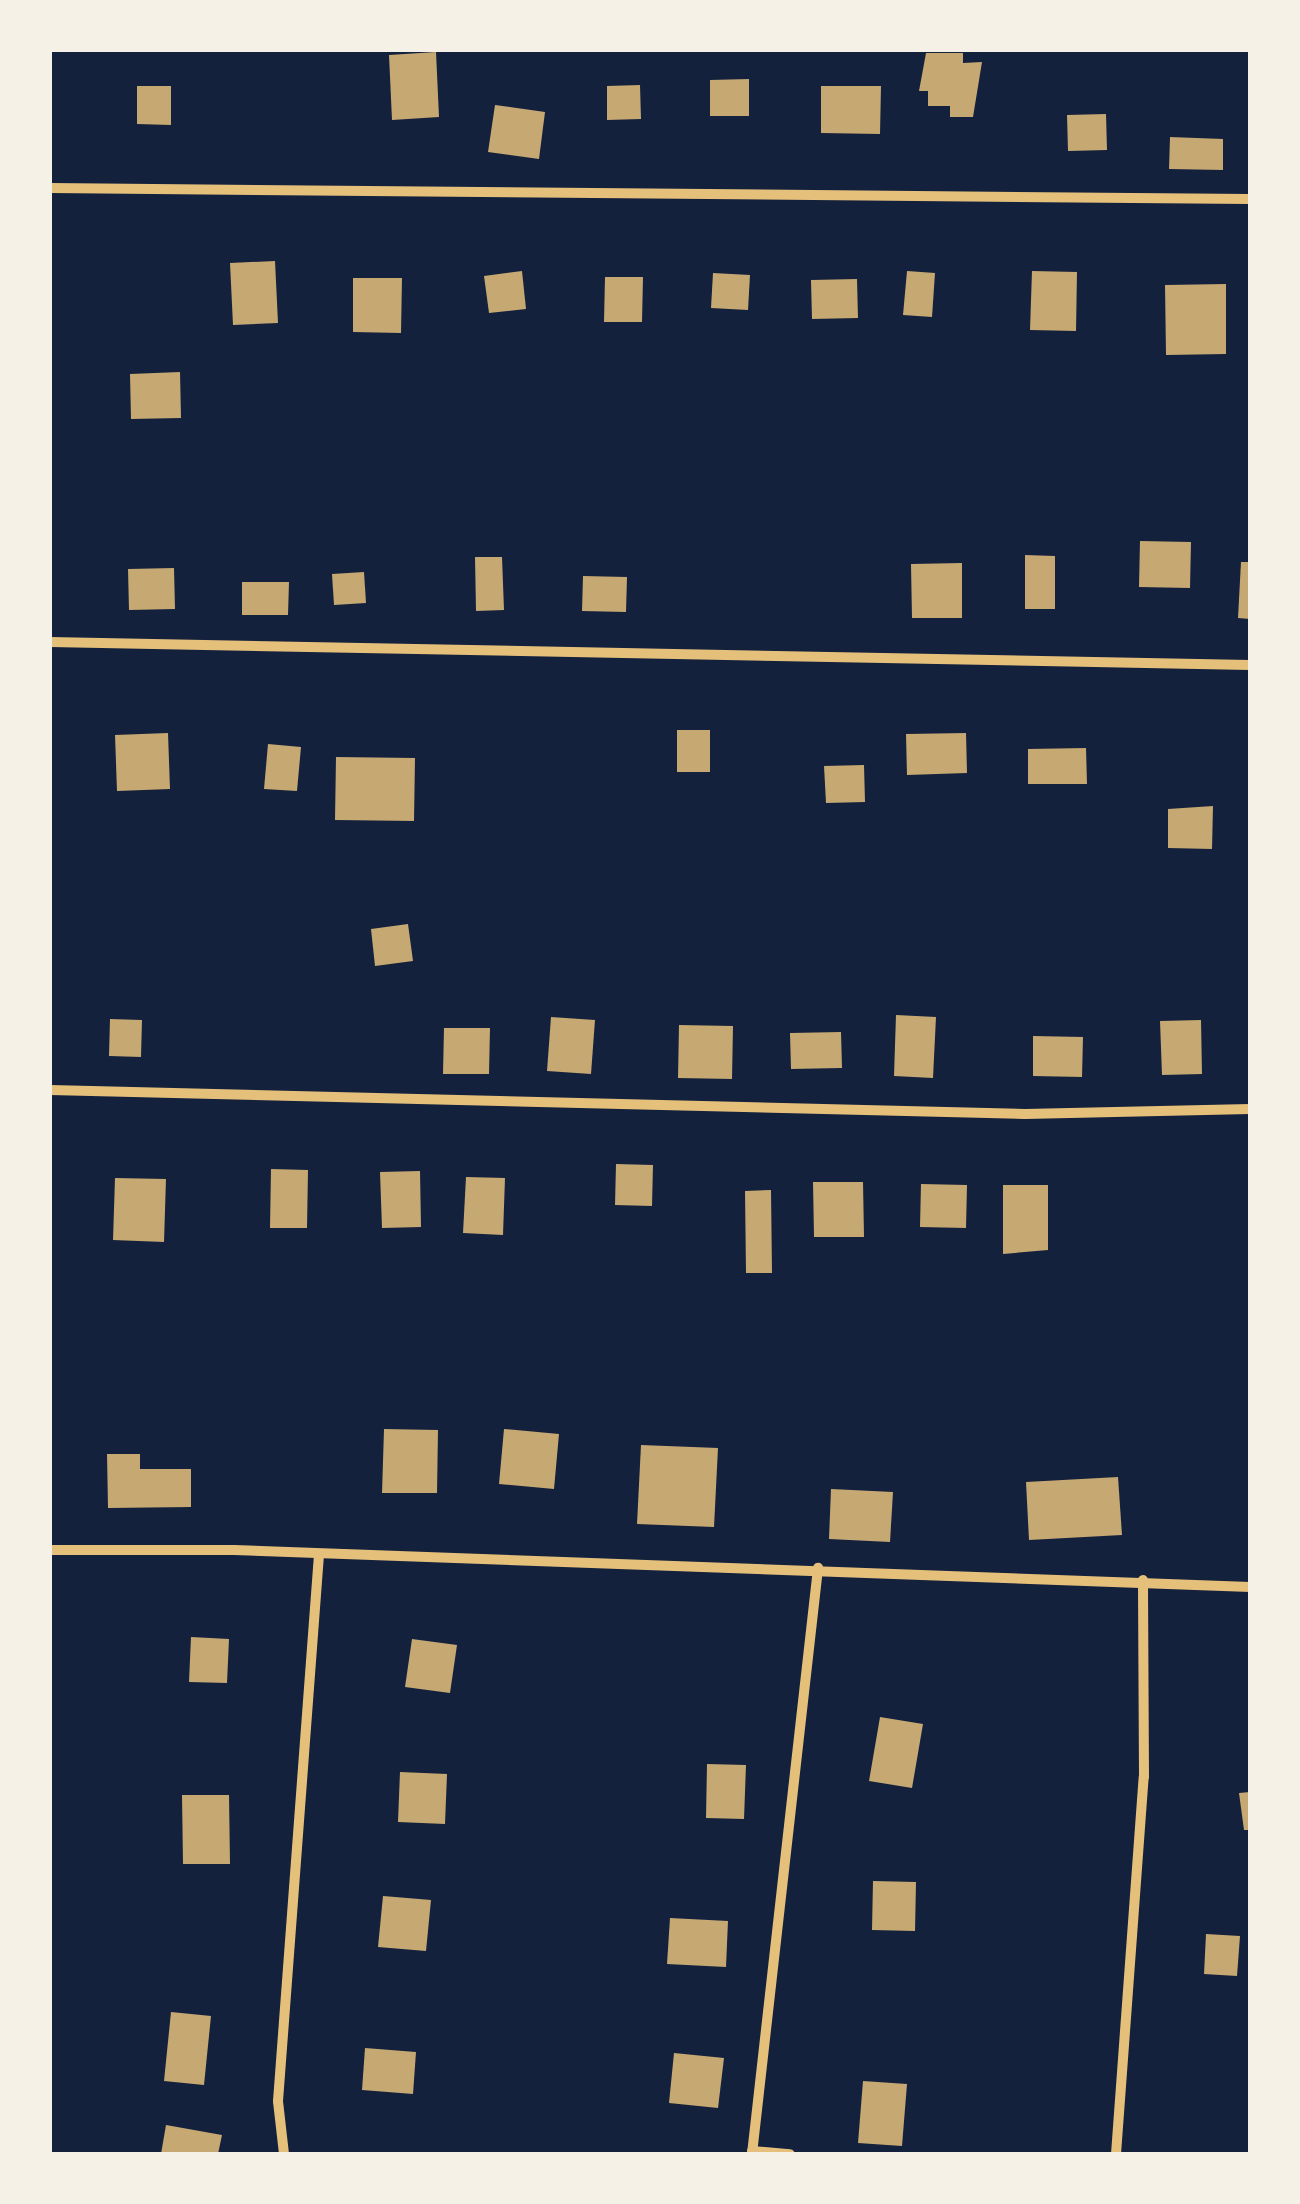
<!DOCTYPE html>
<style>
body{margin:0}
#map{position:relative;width:1300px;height:2204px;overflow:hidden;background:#14213d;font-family:Overpass,sans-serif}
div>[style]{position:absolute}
.building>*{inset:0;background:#c6a872}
.minor>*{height:10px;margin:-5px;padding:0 5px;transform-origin:5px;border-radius:5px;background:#e5c07b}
span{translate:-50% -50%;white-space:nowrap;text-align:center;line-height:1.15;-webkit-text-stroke:9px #f6f1e7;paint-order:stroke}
.frame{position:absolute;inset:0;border:52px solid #f6f1e7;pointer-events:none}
</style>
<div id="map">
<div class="building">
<i style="clip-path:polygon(436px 52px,439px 117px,392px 120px,389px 55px)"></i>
<i style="clip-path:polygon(926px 53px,963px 53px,963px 63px,982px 62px,973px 117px,950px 117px,950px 106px,928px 106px,928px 91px,919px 91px)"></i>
<i style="clip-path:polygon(749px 79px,749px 116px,710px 116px,710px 80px)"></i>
<i style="clip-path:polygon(640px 85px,641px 119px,607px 120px,607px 86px)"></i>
<i style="clip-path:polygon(137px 86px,171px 86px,171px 125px,137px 124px)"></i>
<i style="clip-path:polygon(821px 86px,881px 86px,880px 134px,821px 133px)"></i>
<i style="clip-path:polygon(495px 105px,545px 112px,539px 159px,488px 152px)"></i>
<i style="clip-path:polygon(1106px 114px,1107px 150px,1068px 151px,1067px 115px)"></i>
<i style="clip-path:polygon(1170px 137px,1223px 139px,1223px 170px,1169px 169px)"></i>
<i style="clip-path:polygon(275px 261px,278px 323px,233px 325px,230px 263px)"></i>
<i style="clip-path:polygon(522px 271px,526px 309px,489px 313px,484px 276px)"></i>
<i style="clip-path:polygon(907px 271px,935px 273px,932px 317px,903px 315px)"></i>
<i style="clip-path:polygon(1032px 271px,1077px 272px,1076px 331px,1030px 330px)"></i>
<i style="clip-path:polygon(713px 273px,750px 275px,748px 310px,711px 308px)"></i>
<i style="clip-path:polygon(605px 277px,643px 277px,642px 322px,604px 322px)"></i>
<i style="clip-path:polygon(353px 278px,402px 278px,401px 333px,353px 332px)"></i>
<i style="clip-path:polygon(857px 279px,858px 318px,812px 319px,811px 280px)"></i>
<i style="clip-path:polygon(1226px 284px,1226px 354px,1166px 355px,1165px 285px)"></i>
<i style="clip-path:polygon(180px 372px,181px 418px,131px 419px,130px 374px)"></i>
<i style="clip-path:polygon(1140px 541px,1191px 542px,1190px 588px,1139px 587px)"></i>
<i style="clip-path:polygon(1025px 555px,1055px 556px,1055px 609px,1025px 609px)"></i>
<i style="clip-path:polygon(475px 557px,502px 557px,504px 610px,476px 611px)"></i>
<i style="clip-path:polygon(1241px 562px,1250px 562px,1250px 619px,1238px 618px)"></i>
<i style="clip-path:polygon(962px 563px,962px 618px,912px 618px,911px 564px)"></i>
<i style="clip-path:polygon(174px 568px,175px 609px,129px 610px,128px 569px)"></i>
<i style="clip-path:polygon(364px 572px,366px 603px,334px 605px,332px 574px)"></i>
<i style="clip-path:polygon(583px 576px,627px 577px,626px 612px,582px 611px)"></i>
<i style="clip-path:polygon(242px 582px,289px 582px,288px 615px,242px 615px)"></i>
<i style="clip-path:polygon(677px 730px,710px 730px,710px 772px,677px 772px)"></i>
<i style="clip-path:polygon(168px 733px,170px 789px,117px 791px,115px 735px)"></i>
<i style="clip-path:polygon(966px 733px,967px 773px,907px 775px,906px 734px)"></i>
<i style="clip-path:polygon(268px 744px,301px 747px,297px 791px,264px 789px)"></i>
<i style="clip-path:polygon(1086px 748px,1087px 784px,1028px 784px,1028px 749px)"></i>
<i style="clip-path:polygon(336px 757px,415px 758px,414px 821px,335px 820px)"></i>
<i style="clip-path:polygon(864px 765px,865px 802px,826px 803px,824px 766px)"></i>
<i style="clip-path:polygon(1213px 806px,1212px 849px,1168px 848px,1168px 809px)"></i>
<i style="clip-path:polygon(408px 924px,413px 961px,375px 966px,371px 929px)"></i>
<i style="clip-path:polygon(896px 1015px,936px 1017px,933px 1078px,894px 1076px)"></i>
<i style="clip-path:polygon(551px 1017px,595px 1020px,591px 1074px,547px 1071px)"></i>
<i style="clip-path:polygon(110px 1019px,142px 1020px,141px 1057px,109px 1056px)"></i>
<i style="clip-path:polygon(1201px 1020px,1202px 1074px,1162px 1075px,1160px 1021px)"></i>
<i style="clip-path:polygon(679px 1025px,733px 1026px,732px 1079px,678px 1078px)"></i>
<i style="clip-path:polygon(444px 1028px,490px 1028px,489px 1074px,443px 1074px)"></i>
<i style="clip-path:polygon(841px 1032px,842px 1068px,791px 1069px,790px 1033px)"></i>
<i style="clip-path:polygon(1033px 1036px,1083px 1037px,1082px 1077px,1033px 1076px)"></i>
<i style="clip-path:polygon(616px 1164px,653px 1165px,652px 1206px,615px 1205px)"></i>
<i style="clip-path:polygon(271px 1169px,308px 1170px,307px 1228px,270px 1228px)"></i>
<i style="clip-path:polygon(420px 1171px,421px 1227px,382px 1228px,380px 1172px)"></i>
<i style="clip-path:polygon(466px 1177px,505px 1178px,503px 1235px,463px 1233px)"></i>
<i style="clip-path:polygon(115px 1178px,166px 1179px,164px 1242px,113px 1240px)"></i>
<i style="clip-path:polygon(813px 1182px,863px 1182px,864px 1237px,814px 1237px)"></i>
<i style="clip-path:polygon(921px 1184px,967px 1185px,966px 1228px,920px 1227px)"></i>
<i style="clip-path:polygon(1003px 1185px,1048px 1185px,1048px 1250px,1003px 1254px)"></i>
<i style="clip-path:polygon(771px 1190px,772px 1273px,746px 1273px,745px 1191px)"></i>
<i style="clip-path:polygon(384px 1429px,438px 1430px,437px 1493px,382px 1493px)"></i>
<i style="clip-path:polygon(504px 1429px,559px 1434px,554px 1489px,499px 1484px)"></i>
<i style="clip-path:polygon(641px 1445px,718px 1448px,714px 1527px,637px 1524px)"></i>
<i style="clip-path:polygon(107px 1454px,140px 1454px,140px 1469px,191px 1469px,191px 1507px,108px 1508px)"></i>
<i style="clip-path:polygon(1118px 1477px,1122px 1535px,1029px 1540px,1026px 1482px)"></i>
<i style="clip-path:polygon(831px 1489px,893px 1492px,890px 1542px,829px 1539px)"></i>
<i style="clip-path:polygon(191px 1637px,229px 1639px,227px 1683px,189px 1682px)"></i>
<i style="clip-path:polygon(412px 1639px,457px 1645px,450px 1693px,405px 1687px)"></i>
<i style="clip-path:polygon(880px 1717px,923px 1724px,912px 1788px,869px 1781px)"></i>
<i style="clip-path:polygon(707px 1764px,746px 1765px,744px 1819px,706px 1818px)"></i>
<i style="clip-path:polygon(400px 1772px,447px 1774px,445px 1824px,398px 1822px)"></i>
<i style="clip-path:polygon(1250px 1792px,1250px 1830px,1244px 1830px,1239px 1793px)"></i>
<i style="clip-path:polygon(182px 1795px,229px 1795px,230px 1864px,183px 1864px)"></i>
<i style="clip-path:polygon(873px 1881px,916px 1882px,915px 1931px,872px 1930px)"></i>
<i style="clip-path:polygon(383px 1896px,431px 1900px,426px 1951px,378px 1947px)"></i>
<i style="clip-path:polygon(670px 1918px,728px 1921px,726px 1967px,667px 1964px)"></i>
<i style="clip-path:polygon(1206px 1934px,1240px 1936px,1237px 1976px,1204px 1974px)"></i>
<i style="clip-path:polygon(171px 2012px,211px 2016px,204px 2085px,164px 2081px)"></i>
<i style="clip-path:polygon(365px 2048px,416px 2052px,413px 2094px,362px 2090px)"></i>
<i style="clip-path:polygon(674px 2053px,724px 2058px,718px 2108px,669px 2103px)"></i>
<i style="clip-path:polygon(863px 2081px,907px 2084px,902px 2146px,858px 2143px)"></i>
<i style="clip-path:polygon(166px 2125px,222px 2135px,218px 2154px,161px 2154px)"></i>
</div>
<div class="minor">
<i style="left:50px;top:188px;width:1200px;rotate:0.53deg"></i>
<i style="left:50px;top:642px;width:1200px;rotate:1.1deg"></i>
<i style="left:50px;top:1090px;width:975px;rotate:1.41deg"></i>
<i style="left:1025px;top:1114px;width:225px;rotate:-1.3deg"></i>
<i style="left:50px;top:1550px;width:184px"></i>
<i style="left:234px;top:1550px;width:1017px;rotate:2.09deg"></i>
<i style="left:752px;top:2151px;width:38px;rotate:5deg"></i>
<i style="left:284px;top:2154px;width:53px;rotate:-96.5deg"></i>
<i style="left:278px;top:2101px;width:548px;rotate:-85.71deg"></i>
<i style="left:752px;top:2154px;width:590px;rotate:-83.57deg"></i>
<i style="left:1116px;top:2154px;width:378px;rotate:-85.8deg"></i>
<i style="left:1144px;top:1777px;width:197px;rotate:-90.3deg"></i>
</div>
<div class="frame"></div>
</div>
